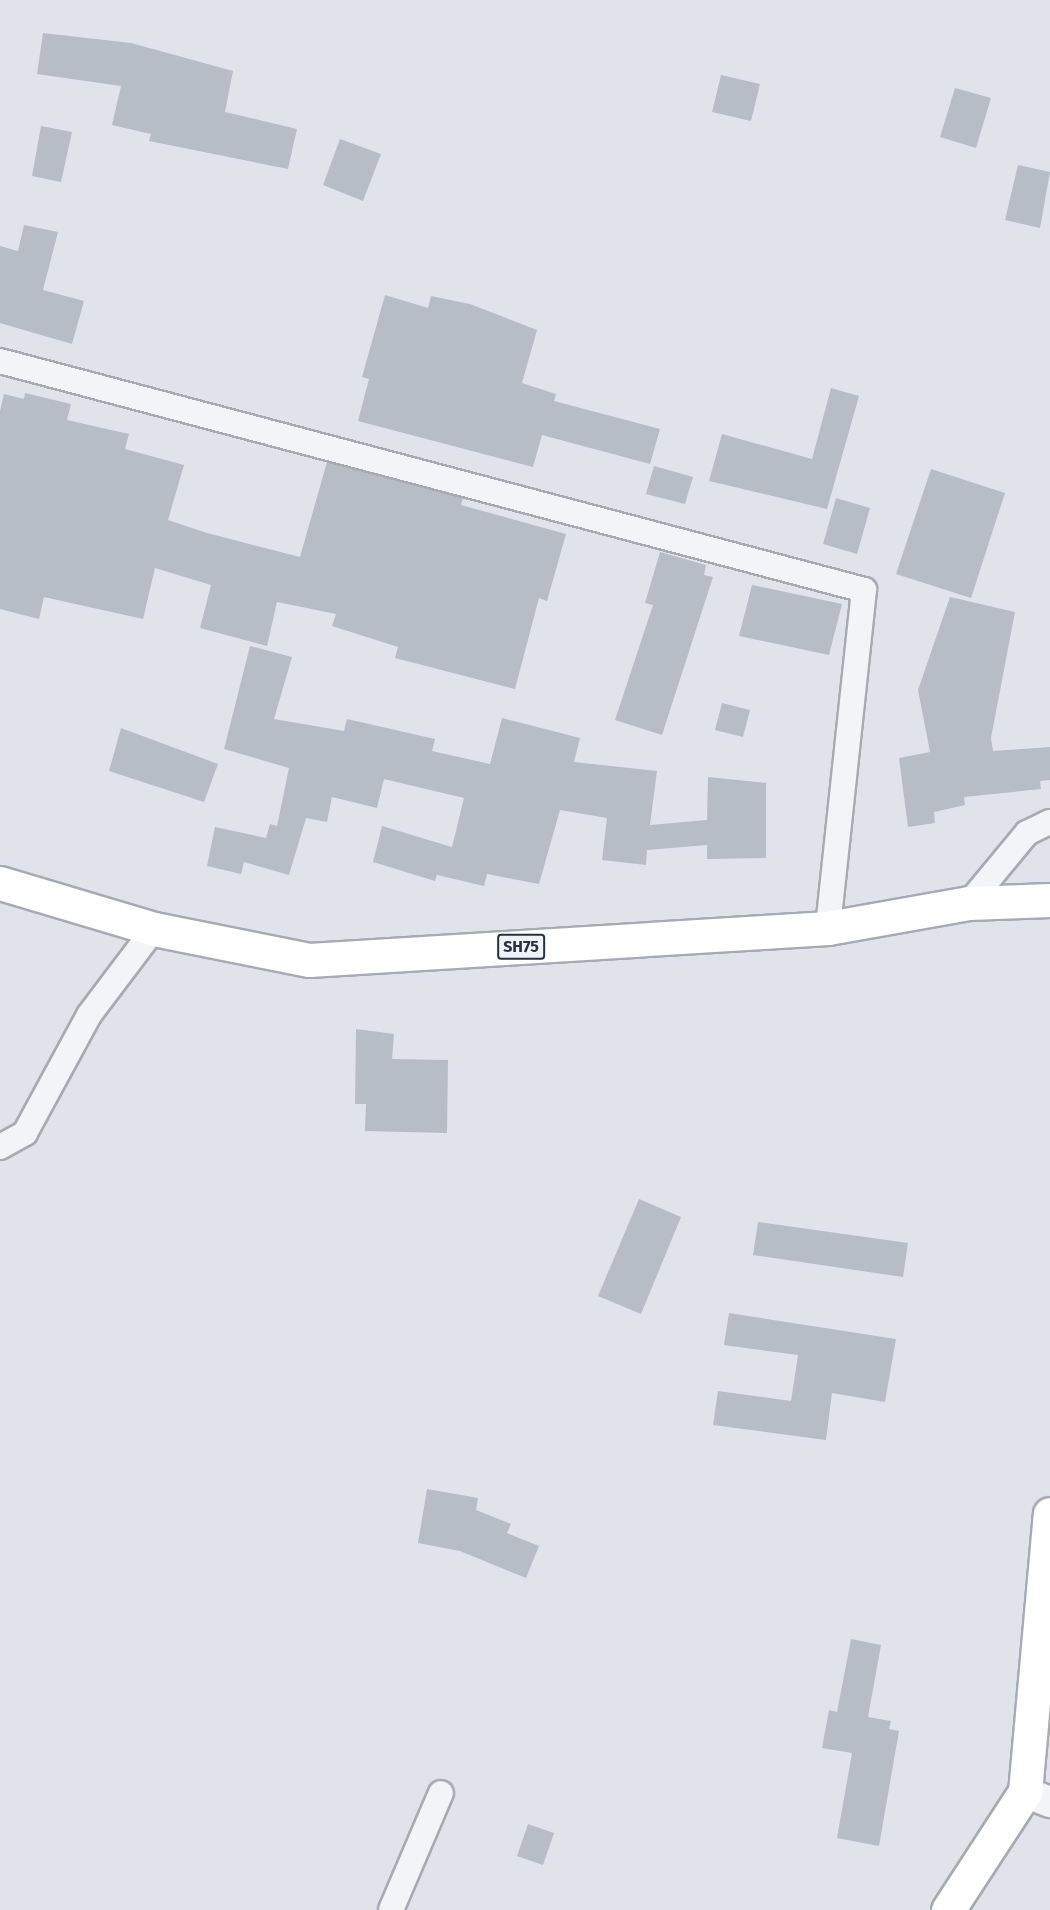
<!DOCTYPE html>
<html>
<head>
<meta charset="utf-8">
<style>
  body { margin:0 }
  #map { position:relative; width:1050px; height:1910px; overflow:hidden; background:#e0e3e9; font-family:"Fira Sans",sans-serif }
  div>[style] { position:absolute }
  .building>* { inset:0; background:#b7bdc6 }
  .roads { filter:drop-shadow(2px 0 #a5aab3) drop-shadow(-2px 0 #a5aab3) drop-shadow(0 2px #a5aab3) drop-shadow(0 -2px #a5aab3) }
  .minor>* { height:24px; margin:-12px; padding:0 12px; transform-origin:12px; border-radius:12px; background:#f2f4f7 }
  .tertiary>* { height:30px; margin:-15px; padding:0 15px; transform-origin:15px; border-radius:15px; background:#f2f4f7 }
  .primary>* { height:33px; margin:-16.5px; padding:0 16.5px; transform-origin:16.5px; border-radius:16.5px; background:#fff }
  span { translate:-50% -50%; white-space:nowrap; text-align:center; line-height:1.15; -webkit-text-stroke:5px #eff2f7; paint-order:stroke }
  .shield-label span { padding:2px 4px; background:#eff2f7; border:2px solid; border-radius:4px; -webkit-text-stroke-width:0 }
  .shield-label { font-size:16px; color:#283141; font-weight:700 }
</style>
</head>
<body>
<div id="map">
  <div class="building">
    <i style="clip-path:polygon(43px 33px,131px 43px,233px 71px,225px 112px,297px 129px,288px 169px,149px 141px,151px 134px,112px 125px,121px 86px,37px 74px)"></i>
    <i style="clip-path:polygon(721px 75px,760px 84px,751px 121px,712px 112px)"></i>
    <i style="clip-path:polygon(955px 88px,991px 98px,976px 148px,940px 137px)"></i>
    <i style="clip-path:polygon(41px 126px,72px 132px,61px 182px,32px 176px)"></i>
    <i style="clip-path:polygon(340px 139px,381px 154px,363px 201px,323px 185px)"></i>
    <i style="clip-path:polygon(1018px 165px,1050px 172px,1040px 228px,1005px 220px)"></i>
    <i style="clip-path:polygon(24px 225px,58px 232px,43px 290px,84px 301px,72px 344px,0 323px,0 246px,18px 251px)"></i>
    <i style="clip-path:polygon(385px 295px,428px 308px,431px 296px,470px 304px,537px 330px,522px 383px,556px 394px,554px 401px,660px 429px,650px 464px,542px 435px,533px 467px,358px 421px,369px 379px,362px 377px)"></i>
    <i style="clip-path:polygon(831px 388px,859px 396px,827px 509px,709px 481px,722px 434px,812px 459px)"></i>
    <i style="clip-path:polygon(25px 393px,71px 404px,67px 420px,129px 434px,125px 449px,184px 465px,168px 520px,207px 533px,300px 557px,327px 462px,463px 498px,461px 505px,566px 534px,547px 601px,539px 598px,515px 689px,395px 658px,398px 647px,332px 626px,336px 614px,277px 602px,267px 646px,200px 628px,211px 585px,155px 568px,143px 619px,44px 597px,39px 619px,0 609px,0 411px,4px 394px,24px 399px)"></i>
    <i style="clip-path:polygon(654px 466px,693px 477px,685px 504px,646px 494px)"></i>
    <i style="clip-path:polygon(931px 469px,1005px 493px,971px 598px,896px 574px)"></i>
    <i style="clip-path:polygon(836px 498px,870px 508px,857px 554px,823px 544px)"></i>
    <i style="clip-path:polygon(660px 552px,706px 565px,704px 575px,713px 577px,662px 735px,615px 720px,653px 605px,645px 603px)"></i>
    <i style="clip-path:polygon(752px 585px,842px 604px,829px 655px,739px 636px)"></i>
    <i style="clip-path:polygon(950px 597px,1015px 612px,991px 738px,993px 751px,1050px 747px,1050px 780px,1040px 781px,1041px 789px,964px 797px,965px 805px,934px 812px,935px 823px,908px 827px,899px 758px,930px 752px,918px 690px)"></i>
    <i style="clip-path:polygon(250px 646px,292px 657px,274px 719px,344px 731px,347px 719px,435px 739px,432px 751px,490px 764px,502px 718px,580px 738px,574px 762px,657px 771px,650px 825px,707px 820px,708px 777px,766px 783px,766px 858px,707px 859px,707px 845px,647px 850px,646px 865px,602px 860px,607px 818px,560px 810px,539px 884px,487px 874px,484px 886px,437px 875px,435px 881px,373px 862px,382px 826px,452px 847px,464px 798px,384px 779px,377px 808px,332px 797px,327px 822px,306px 818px,289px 875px,244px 862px,241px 874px,207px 866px,215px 827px,266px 838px,270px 824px,277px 826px,289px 768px,224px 749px)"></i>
    <i style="clip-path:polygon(722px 703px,750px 710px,743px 737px,715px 730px)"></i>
    <i style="clip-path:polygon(121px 728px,218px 764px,204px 802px,109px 771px)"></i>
    <i style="clip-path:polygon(356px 1029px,394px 1034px,392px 1059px,448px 1060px,447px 1133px,365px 1131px,366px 1104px,355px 1104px)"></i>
    <i style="clip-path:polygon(639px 1199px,681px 1217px,641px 1314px,598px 1296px)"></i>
    <i style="clip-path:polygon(758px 1222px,908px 1243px,903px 1277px,753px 1255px)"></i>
    <i style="clip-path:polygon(729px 1313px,896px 1339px,885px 1402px,832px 1393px,826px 1440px,713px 1425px,718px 1391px,791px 1401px,798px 1355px,724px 1345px)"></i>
    <i style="clip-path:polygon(427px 1489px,478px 1498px,476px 1510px,511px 1524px,507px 1533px,539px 1546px,526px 1578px,460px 1551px,418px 1543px)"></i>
    <i style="clip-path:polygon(851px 1639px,881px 1645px,868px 1717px,891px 1721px,889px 1729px,899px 1731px,879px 1846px,837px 1838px,852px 1753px,822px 1748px,829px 1710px,837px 1712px)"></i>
    <i style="clip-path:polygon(528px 1824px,554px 1833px,543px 1865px,517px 1856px)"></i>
  </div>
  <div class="roads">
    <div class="minor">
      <i style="left:0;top:361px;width:894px;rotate:14.84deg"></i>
      <i style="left:864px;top:590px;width:340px;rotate:96.1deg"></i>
      <i style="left:969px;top:903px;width:91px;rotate:-50.4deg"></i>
      <i style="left:1027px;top:833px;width:25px;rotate:-26deg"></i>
      <i style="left:0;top:1147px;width:29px;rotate:-29deg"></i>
      <i style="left:25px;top:1133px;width:134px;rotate:-61.5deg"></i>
      <i style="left:89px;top:1015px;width:108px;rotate:-52.9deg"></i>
      <i style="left:391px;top:1910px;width:127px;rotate:-66.9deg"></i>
    </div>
    <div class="tertiary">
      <i style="left:1025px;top:1792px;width:27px;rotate:22deg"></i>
    </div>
    <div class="primary">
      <i style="left:0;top:883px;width:161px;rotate:16.6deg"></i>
      <i style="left:154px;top:929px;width:158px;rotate:11.3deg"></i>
      <i style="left:309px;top:960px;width:520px;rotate:-3.53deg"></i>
      <i style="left:828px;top:928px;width:143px;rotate:-10.1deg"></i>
      <i style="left:969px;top:903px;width:81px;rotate:-2.1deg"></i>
      <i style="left:948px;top:1910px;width:141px;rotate:-56.9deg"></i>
      <i style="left:1025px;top:1792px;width:279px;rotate:-84.9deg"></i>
    </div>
  </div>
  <div class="shield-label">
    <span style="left:521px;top:947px">SH75</span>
  </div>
</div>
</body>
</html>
